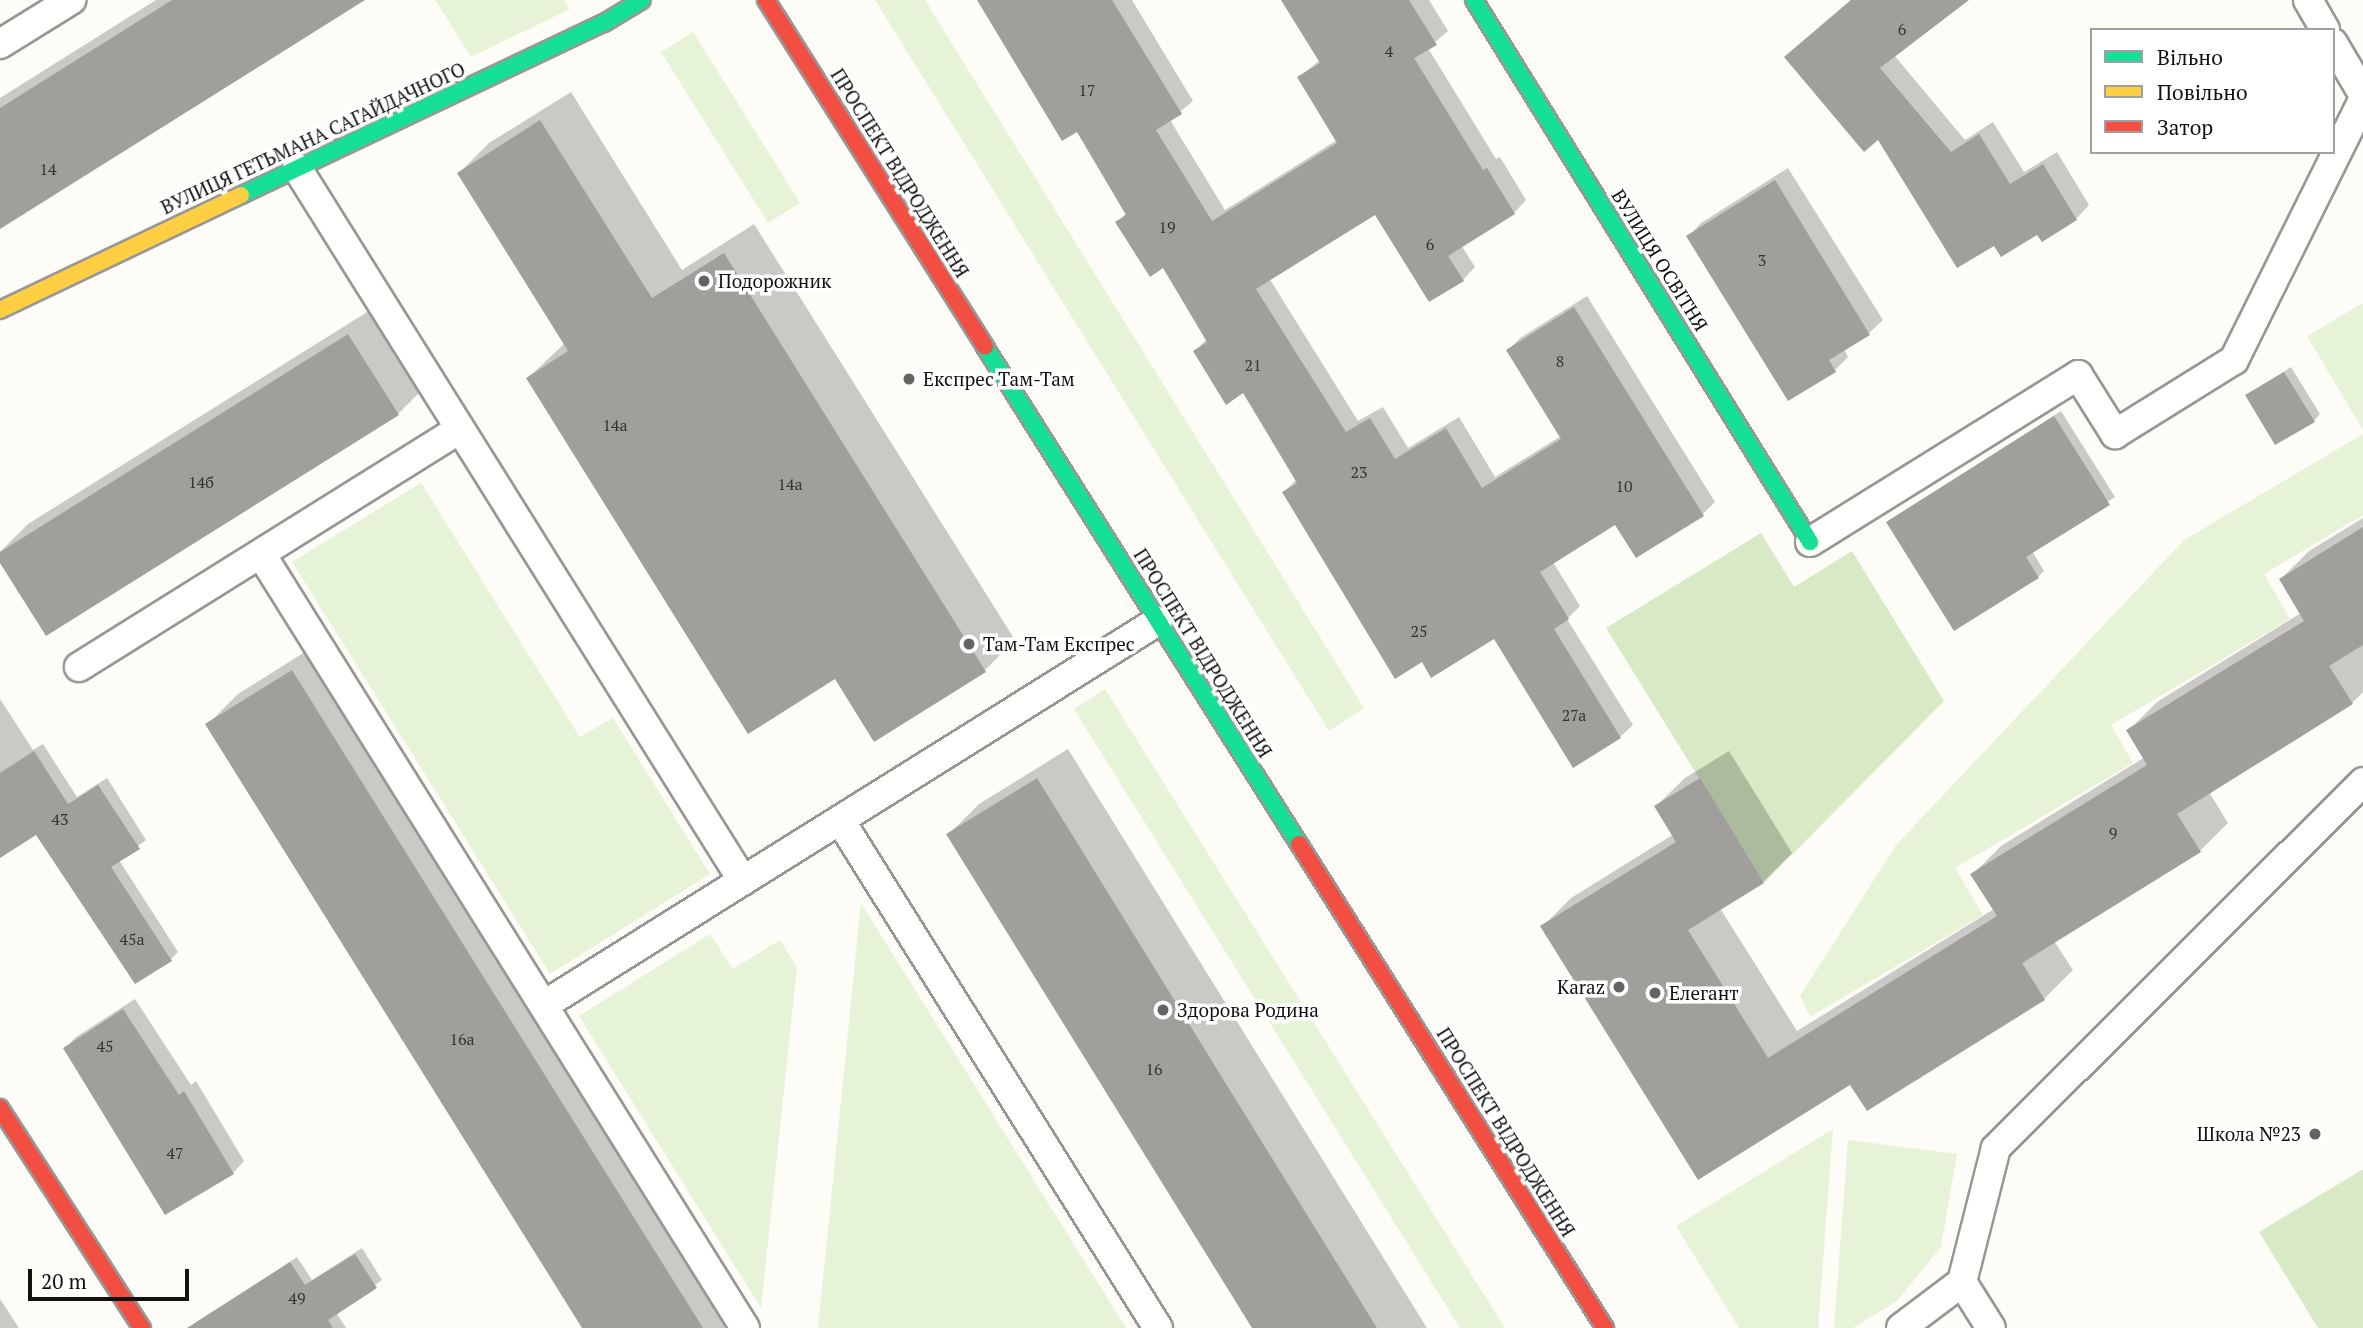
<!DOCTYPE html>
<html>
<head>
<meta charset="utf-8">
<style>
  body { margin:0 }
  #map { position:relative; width:2363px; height:1328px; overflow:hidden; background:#fdfcf7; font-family:"PT Serif",serif }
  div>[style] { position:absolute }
  .green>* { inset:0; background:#e7f3d7 }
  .forest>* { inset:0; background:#d8eac5 }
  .shadow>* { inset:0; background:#0003 }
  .building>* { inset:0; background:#a19f9c }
  .roads { filter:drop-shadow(2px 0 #979795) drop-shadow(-2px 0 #979795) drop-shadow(0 2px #979795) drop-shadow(0 -2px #979795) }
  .lane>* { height:28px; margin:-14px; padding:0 14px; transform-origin:14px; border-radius:14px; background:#fffffe }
  .fast>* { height:16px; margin:-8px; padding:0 8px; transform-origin:8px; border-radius:8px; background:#16e098 }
  .slow>* { height:16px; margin:-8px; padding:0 8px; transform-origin:8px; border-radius:8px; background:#ffcf43 }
  .jam>* { height:16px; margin:-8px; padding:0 8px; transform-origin:8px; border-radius:8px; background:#f24e42 }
  .dots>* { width:19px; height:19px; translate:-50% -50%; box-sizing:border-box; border:4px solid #fff; border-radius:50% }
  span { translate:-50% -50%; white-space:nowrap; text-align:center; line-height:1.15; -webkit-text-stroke:7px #fff; paint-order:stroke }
  .number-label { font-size:16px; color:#353434 }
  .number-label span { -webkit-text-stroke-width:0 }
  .street-label { font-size:19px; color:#111 }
  .poi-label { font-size:19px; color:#111 }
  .left { translate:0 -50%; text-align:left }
  .right { translate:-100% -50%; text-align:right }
  .legend { position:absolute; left:2090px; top:28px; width:245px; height:126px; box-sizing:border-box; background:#fff; border:2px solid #a0a0a0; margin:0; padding:9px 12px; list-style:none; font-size:21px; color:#111 }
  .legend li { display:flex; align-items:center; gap:14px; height:35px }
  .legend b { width:35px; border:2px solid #a0a0a0 }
  .scale { position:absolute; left:28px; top:1269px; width:161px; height:32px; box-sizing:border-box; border:4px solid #111; border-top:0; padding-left:9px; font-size:21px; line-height:24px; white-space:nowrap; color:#111; -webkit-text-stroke:5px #fff; paint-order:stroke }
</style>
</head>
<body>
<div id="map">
  <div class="green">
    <i style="clip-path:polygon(435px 0,564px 0,570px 9px,471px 57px)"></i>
    <i style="clip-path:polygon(875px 0,925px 0,1364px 708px,1329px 731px)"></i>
    <i style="clip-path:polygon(693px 32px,800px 203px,768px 223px,661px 52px)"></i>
    <i style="clip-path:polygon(2363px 303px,2363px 430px,2307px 336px)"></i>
    <i style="clip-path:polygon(2363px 434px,2363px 515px,2264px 574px,2290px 619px,2111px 725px,2133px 763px,1955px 868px,1983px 915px,1810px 1017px,1800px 996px,1896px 845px,2184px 540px)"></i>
    <i style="clip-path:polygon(421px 483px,580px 737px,613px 718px,710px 874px,550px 974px,292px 562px)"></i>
    <i style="clip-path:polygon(1105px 689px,1505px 1328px,1460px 1328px,1074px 709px)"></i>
    <i style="clip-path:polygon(861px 903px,1126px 1328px,818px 1328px)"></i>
    <i style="clip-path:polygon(710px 934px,733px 969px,780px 940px,797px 967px,761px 1308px,579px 1016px)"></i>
    <i style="clip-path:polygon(1833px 1129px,1818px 1328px,1739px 1328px,1676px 1226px)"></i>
    <i style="clip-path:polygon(1848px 1140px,1957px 1154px,1941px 1247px,1897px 1301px,1853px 1328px,1834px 1328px)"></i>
  </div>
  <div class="forest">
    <i style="clip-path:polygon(1761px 533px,1794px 587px,1852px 551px,1944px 701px,1764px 883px,1606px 628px)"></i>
    <i style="clip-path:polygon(2363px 1169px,2363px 1328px,2318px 1328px,2259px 1232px)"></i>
  </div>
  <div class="shadow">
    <i style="clip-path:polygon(156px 0,362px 0,0 227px,0 98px)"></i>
    <i style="clip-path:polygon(978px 0,1132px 0,1193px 101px,1170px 120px,1225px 210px,1337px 140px,1299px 77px,1320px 60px,1283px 0,1429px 0,1448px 31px,1428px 48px,1496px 159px,1500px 157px,1526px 200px,1514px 213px,1461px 245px,1475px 267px,1463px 280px,1375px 212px,1269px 278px,1358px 421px,1383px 407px,1408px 448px,1459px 417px,1495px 477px,1561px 436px,1508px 351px,1520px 338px,1587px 296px,1715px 502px,1703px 514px,1616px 523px,1553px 562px,1580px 606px,1567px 619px,1633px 725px,1620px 737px,1574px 765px,1495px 636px,1422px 660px,1284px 492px,1297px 479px,1244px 391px,1195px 351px,1207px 339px,1163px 266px,1118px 222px,1127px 212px,1078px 129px)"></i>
    <i style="clip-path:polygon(1851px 0,1967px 0,1894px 55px,1965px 140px,1993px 122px,2024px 172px,2057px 152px,2089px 205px,2076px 219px,1994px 243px,1878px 138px,1800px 44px)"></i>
    <i style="clip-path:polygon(571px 92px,682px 270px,754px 224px,1015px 640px,985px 670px,835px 677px,528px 378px,565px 343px,459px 173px,489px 143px)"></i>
    <i style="clip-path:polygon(1788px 168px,1883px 320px,1869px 333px,1844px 349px,1848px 357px,1835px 370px,1688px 237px,1701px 223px)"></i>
    <i style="clip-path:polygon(380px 304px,429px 383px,398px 414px,0 560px,0 552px,28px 524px)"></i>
    <i style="clip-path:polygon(2291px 367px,2320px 414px,2314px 421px,2247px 395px)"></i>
    <i style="clip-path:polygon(2061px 411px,2115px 497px,2032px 551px,2044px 571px,2038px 577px,1888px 522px)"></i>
    <i style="clip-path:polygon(2363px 518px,2363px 692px,2352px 703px,2209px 792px,2228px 823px,2200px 851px,2054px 941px,2073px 970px,2044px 999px,1851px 1082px,1698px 1177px,1543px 926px,1571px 898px,1674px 834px,1656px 806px,1685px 778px,1729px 751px,1792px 853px,1763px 882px,1720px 908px,1797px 1031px,1994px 909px,1973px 874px,2001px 846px,2145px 757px,2128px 731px,2157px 702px,2301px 613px,2281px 579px,2309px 551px)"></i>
    <i style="clip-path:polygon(324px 640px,753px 1328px,584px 1328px,207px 725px,238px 694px)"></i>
    <i style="clip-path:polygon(0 699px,33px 750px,43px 744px,77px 797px,107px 778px,146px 840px,119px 860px,178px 952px,170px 960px,36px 832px,0 856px)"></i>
    <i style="clip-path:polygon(1068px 749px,1427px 1328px,1254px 1328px,948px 835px,979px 804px)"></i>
    <i style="clip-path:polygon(135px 999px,191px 1085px,196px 1081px,244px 1161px,233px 1173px,65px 1048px,76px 1037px)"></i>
    <i style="clip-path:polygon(362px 1248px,382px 1280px,336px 1312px,346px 1328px,231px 1328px,219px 1309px,297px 1257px,312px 1280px)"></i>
    <i style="clip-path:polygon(0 1299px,19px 1328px,0 1328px)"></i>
  </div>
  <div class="building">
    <i style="clip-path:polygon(172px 0,365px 0,0 229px,0 108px)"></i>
    <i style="clip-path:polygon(977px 0,1112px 0,1182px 114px,1156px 130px,1212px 221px,1337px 143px,1297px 77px,1320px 63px,1281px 0,1409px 0,1437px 45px,1414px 58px,1483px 170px,1487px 168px,1515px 214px,1448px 256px,1464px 281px,1429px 302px,1375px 215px,1256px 289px,1346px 432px,1370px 418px,1395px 459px,1446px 428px,1482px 488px,1561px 439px,1506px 350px,1574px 307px,1704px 516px,1636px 558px,1615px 525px,1540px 572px,1569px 619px,1554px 629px,1621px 738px,1573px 768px,1494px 639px,1431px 678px,1422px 662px,1395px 679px,1282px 492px,1297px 483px,1243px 393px,1226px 405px,1193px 351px,1207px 342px,1163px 268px,1150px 277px,1115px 222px,1126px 215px,1077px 132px,1062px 141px)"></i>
    <i style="clip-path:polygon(1851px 0,1969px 0,1880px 68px,1951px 152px,1979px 134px,2010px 184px,2043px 164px,2077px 220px,2042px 242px,2037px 235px,2001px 257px,1994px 246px,1957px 268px,1878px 140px,1864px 152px,1784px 57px)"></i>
    <i style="clip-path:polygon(540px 120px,652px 298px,724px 253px,986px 672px,874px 742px,835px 679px,748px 734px,526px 378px,568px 351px,457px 173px)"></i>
    <i style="clip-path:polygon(1775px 180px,1870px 335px,1829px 360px,1836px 372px,1788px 401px,1686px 236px)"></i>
    <i style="clip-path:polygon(348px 334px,399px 415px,46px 636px,0 563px,0 552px)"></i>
    <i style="clip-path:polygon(2284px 372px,2315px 422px,2275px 445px,2245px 395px)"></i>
    <i style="clip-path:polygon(2054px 416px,2110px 505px,2026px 557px,2039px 578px,1954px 631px,1886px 522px)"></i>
    <i style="clip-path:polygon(2363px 527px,2363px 645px,2329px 666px,2353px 704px,2177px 814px,2201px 852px,2022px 963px,2045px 1000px,1867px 1111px,1850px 1085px,1698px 1180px,1540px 926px,1676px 842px,1654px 806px,1700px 778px,1764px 883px,1688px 930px,1768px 1058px,1997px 916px,1970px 874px,2147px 765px,2126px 730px,2304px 621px,2279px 579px)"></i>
    <i style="clip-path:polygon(292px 670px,561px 1101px,703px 1328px,582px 1328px,205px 724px)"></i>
    <i style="clip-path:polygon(34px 751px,68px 804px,98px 785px,140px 849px,111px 867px,172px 961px,135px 984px,36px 835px,0 858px,0 773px)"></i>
    <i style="clip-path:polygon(1037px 778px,1377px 1328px,1252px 1328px,1182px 1215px,946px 834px)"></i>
    <i style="clip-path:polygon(123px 1009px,179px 1095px,184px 1091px,234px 1174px,165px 1215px,63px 1048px)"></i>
    <i style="clip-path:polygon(355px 1254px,377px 1288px,328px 1320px,333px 1328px,187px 1328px,290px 1262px,305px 1285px)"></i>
  </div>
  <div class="roads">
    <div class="lane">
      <i style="left:2308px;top:0;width:34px;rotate:60deg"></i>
      <i style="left:2333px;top:43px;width:59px;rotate:59.5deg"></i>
      <i style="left:0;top:44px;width:84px;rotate:-31.8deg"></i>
      <i style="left:297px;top:168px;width:841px;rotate:57.97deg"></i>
      <i style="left:1810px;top:542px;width:316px;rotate:-31.9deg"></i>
      <i style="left:2078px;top:375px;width:70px;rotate:57.9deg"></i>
      <i style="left:2115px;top:434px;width:140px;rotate:-31.9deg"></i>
      <i style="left:2234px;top:360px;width:290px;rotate:-63.6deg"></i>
      <i style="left:261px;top:554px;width:913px;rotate:57.98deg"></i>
      <i style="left:79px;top:667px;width:449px;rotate:-32deg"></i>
      <i style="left:840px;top:820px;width:599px;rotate:57.95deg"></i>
      <i style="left:544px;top:1005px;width:724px;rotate:-32.02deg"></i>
      <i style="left:1962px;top:1282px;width:54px;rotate:57.8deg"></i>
      <i style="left:1901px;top:1328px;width:76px;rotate:-37deg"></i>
      <i style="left:1962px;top:1282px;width:138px;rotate:-75.8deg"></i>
      <i style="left:1996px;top:1148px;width:518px;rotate:-44.92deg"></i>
    </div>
    <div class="fast">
      <i style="left:1474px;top:0;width:638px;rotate:58.2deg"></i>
      <i style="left:241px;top:195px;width:402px;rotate:-25.4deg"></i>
      <i style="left:604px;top:23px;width:44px;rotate:-31.2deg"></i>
      <i style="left:985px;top:347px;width:588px;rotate:57.72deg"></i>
    </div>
    <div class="slow">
      <i style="left:0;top:310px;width:267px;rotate:-25.5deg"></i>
    </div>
    <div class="jam">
      <i style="left:766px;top:0;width:410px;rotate:57.7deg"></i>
      <i style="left:1299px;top:844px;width:573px;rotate:57.7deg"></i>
      <i style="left:0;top:1108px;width:262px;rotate:57.2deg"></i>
    </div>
  </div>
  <div class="dots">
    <i style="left:704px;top:281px;background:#646362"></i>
    <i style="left:909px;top:379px;background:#646362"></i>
    <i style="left:969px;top:644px;background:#646362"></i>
    <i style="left:1619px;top:987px;background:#646362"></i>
    <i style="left:1655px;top:993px;background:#646362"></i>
    <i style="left:1163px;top:1010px;background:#646362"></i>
    <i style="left:2315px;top:1134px;background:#646362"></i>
  </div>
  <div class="number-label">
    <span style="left:1902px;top:29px">6</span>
    <span style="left:1389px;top:51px">4</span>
    <span style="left:1087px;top:90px">17</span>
    <span style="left:48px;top:169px">14</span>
    <span style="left:1167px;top:227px">19</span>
    <span style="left:1430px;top:244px">6</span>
    <span style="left:1762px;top:260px">3</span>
    <span style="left:1560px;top:361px">8</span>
    <span style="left:1253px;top:365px">21</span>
    <span style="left:615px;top:425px">14а</span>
    <span style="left:1359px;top:472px">23</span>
    <span style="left:201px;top:482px">14б</span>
    <span style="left:790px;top:484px">14а</span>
    <span style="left:1624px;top:486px">10</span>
    <span style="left:1419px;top:631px">25</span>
    <span style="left:1574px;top:715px">27а</span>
    <span style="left:60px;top:819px">43</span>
    <span style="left:2113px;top:833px">9</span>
    <span style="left:132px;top:939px">45а</span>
    <span style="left:462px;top:1039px">16а</span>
    <span style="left:105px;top:1046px">45</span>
    <span style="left:1154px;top:1069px">16</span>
    <span style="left:175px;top:1153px">47</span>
    <span style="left:297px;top:1298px">49</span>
  </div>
  <div class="street-label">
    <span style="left:313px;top:138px;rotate:-25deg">ВУЛИЦЯ ГЕТЬМАНА САГАЙДАЧНОГО</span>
    <span style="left:900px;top:173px;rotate:58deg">ПРОСПЕКТ ВІДРОДЖЕННЯ</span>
    <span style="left:1660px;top:260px;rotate:58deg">ВУЛИЦЯ ОСВІТНЯ</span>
    <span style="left:1203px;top:653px;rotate:58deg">ПРОСПЕКТ ВІДРОДЖЕННЯ</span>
    <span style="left:1506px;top:1132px;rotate:58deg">ПРОСПЕКТ ВІДРОДЖЕННЯ</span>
  </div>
  <div class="poi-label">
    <span class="left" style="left:718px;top:281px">Подорожник</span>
    <span class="left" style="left:923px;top:379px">Експрес Там-Там</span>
    <span class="left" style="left:983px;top:644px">Там-Там Експрес</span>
    <span class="right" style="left:1605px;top:987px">Karaz</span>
    <span class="left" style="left:1669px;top:993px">Елегант</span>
    <span class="left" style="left:1177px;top:1010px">Здорова Родина</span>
    <span class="right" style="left:2301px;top:1134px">Школа №23</span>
  </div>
  <ul class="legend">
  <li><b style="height:9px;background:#16e098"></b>Вільно</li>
  <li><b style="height:9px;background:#ffcf43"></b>Повільно</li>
  <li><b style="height:9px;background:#f24e42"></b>Затор</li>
  </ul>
  <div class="scale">20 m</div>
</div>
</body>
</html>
